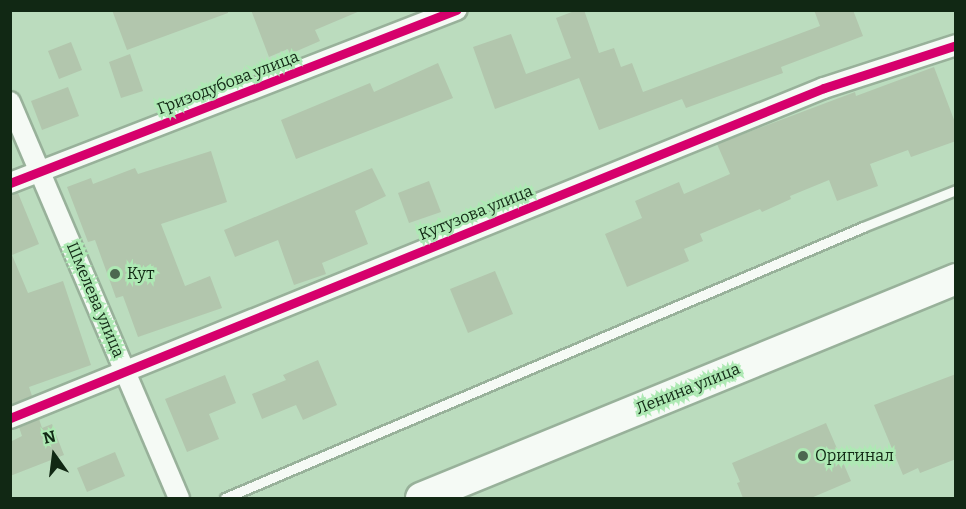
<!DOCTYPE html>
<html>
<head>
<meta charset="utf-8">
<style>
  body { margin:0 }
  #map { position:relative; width:966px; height:509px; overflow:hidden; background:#bbdcbe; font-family:Bitter,serif }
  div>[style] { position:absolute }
  .building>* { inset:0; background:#b2c6ad }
  .roads { filter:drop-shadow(2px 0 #98b19a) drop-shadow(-2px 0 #98b19a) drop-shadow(0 2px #98b19a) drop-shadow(0 -2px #98b19a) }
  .lane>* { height:9px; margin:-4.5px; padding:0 4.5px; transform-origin:4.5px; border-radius:4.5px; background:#f5faf5 }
  .street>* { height:20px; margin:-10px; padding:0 10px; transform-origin:10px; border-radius:10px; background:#f5faf5 }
  .primary>* { height:30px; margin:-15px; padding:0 15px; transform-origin:15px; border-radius:15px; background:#f5faf5 }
  .cycleway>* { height:9px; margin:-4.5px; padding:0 4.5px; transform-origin:4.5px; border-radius:4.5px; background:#d6006c }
  .dots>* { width:16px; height:16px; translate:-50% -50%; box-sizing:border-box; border:3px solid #aee9b4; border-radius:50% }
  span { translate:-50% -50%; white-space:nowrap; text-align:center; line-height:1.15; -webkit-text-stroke:5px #aee9b4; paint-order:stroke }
  .street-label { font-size:16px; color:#112814 }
  .poi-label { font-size:16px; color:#112814 }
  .left { translate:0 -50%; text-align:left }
  .frame { position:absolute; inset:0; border:12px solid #112814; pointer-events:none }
  .north { position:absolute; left:24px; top:425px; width:60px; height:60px; -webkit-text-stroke:4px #aee9b4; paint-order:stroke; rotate:346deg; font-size:16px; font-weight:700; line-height:24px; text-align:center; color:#112814 }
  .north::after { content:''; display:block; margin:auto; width:21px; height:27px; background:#112814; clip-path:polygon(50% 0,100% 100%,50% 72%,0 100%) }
</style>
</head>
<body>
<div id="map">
  <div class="building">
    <i style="clip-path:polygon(112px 10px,228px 10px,228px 13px,127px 50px)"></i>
    <i style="clip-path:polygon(251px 10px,359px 10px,360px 11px,315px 30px,320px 41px,290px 54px,288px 49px,269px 57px)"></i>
    <i style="clip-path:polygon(577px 10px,584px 10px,599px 53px,614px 48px,621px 67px,632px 63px,643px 92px,820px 26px,814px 10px,853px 10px,863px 36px,781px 67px,783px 73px,686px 108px,682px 99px,599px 130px,579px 78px,495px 109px,473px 47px,511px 34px,526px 74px,571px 58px,556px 18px)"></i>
    <i style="clip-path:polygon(71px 42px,82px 70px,59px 79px,48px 51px)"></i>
    <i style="clip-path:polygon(130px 54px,143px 91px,121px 98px,109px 62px)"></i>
    <i style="clip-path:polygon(438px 63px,453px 98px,296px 159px,281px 120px,370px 83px,374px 92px)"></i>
    <i style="clip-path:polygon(934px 67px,956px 125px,956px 141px,911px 157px,908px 150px,870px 164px,878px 186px,837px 201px,829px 180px,790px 196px,791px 199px,762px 212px,760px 209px,700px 234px,703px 241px,684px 249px,689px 261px,627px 287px,605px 234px,642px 218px,635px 201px,679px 182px,684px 194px,730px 174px,717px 144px,855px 92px,856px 96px)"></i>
    <i style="clip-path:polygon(68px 87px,79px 116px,42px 130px,31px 101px)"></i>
    <i style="clip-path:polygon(211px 151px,227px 202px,161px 224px,185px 286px,210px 276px,222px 308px,138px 337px,123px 296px,116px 298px,95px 240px,88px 242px,67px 187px,91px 178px,93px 184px,135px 168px,138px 174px)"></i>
    <i style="clip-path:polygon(372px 168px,386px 196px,355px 211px,368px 244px,322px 263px,326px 274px,294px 285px,278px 240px,235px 257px,224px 230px)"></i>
    <i style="clip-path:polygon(429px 181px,441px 212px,409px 223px,398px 193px)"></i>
    <i style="clip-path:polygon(18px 193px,39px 244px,12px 255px,28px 293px,63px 281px,91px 365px,29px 387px,32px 396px,12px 404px,10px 195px)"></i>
    <i style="clip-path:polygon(495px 271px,513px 314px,468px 333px,450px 289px)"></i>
    <i style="clip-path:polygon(318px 360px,337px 405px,303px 420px,296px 405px,262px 419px,252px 394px,286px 380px,283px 375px)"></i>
    <i style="clip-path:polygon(956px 374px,956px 459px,920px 473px,918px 468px,903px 475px,874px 405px)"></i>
    <i style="clip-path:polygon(225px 375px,236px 403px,209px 414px,219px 439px,187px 452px,165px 399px)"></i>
    <i style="clip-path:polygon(39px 419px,42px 428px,52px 424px,64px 455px,10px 476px,10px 442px,22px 436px,19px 427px)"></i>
    <i style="clip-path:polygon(826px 423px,851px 481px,811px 498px,743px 498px,737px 483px,740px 482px,732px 463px)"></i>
    <i style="clip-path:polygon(115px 452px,125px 476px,87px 492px,77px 468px)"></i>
  </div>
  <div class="roads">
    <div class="lane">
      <i style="left:225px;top:498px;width:693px;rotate:-23.01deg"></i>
      <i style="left:863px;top:227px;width:100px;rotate:-21.7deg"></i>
    </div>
    <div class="street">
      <i style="left:10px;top:102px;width:431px;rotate:66.9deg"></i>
      <i style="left:10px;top:183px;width:479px;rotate:-21.2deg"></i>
      <i style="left:10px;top:418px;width:878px;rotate:-22.07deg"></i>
      <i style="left:824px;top:88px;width:139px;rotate:-18deg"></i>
    </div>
    <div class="primary">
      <i style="left:421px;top:498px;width:578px;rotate:-22.26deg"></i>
    </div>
  </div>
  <div class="cycleway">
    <i style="left:10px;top:183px;width:479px;rotate:-21.2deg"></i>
    <i style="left:10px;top:418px;width:878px;rotate:-22.07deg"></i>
    <i style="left:824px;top:88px;width:139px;rotate:-18deg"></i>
  </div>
  <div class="dots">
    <i style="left:115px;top:274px;background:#4c6750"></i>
    <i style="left:803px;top:456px;background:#4c6750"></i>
  </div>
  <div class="street-label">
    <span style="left:228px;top:83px;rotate:-21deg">Гризодубова улица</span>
    <span style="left:476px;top:213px;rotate:-22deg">Кутузова улица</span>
    <span style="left:95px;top:300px;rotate:67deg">Шмелева улица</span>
    <span style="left:688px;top:389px;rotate:-22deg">Ленина улица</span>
  </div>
  <div class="poi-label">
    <span class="left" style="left:127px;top:274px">Кут</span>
    <span class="left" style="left:815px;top:456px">Оригинал</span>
  </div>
  <div class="frame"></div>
  <div class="north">N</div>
</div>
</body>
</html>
